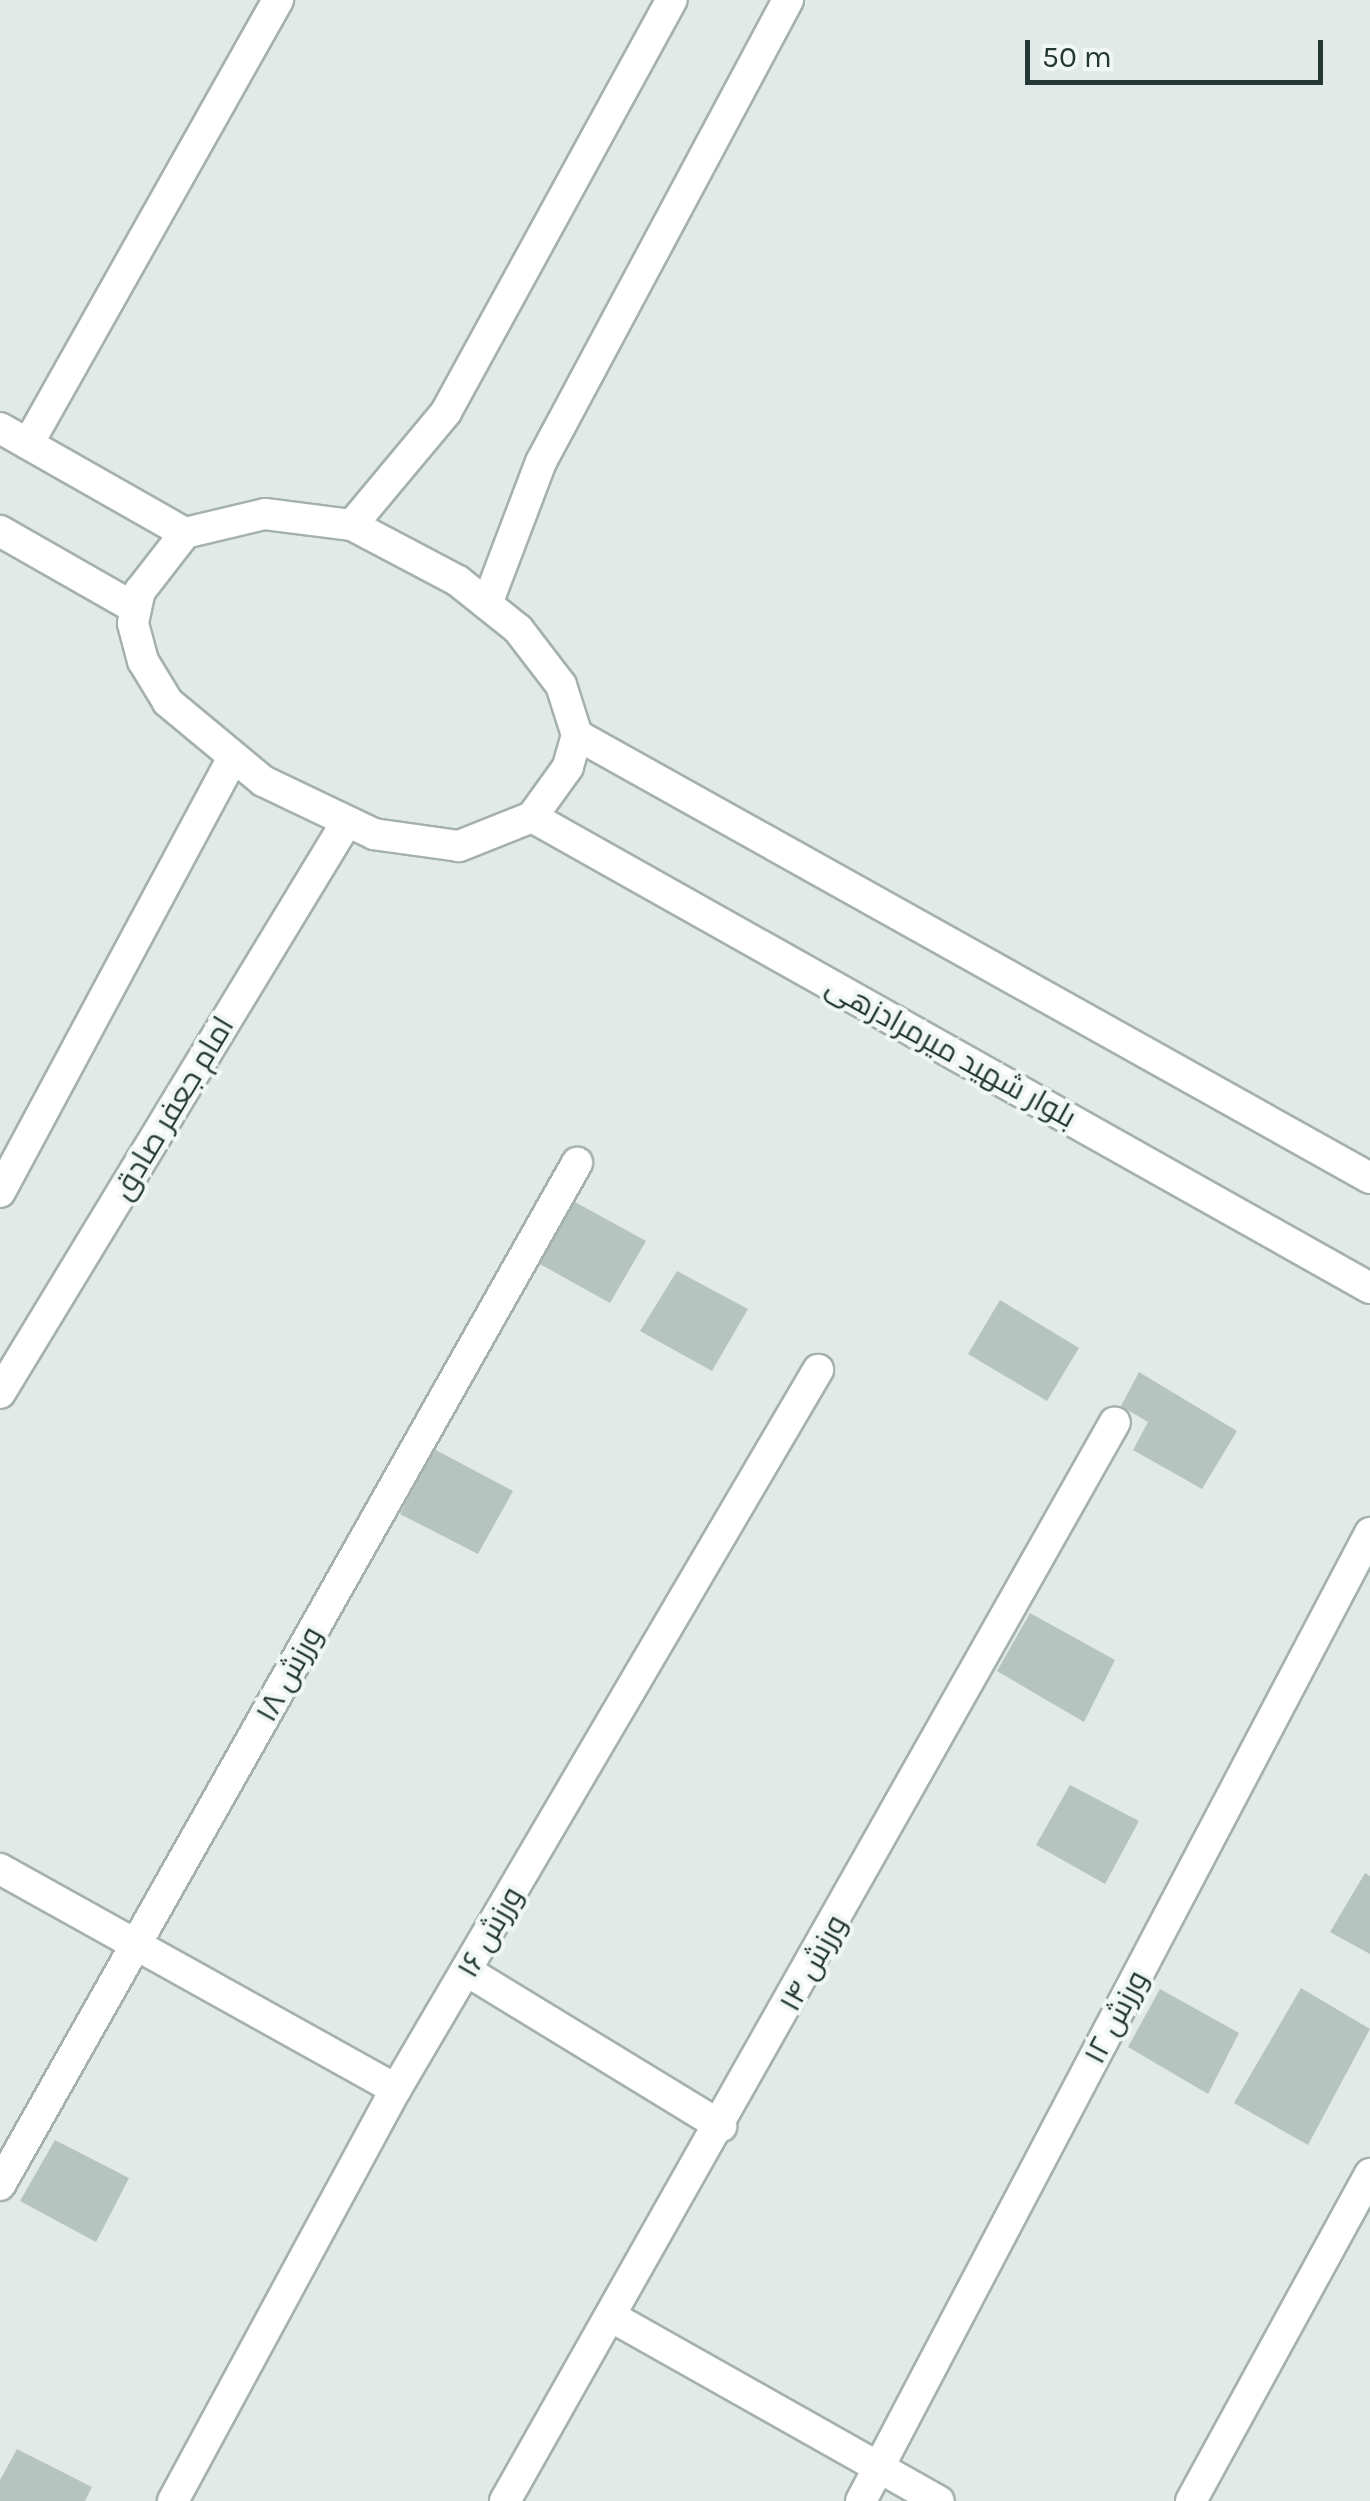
<!DOCTYPE html>
<html>
<head>
<meta charset="utf-8">
<style>
  body { margin:0 }
  #map { position:relative; width:1370px; height:2501px; overflow:hidden; background:#e1eae6; font-family:Karla,Cairo,sans-serif }
  div>[style] { position:absolute }
  .building>* { inset:0; background:#b6c4bf }
  .roads { filter:drop-shadow(2px 0 #a4b1ad) drop-shadow(-2px 0 #a4b1ad) drop-shadow(0 2px #a4b1ad) drop-shadow(0 -2px #a4b1ad) }
  .minor>* { height:30px; margin:-15px; padding:0 15px; transform-origin:15px; border-radius:15px; background:#fff }
  .secondary>* { height:30px; margin:-15px; padding:0 15px; transform-origin:15px; border-radius:15px; background:#fff }
  span { translate:-50% -50%; white-space:nowrap; text-align:center; line-height:1.15; -webkit-text-stroke:8px #f1f7f4; paint-order:stroke }
  .street-label { font-size:30px; color:#233834 }
  .scale { position:absolute; left:1025px; top:40px; width:298px; height:45px; box-sizing:border-box; border:5px solid #233834; border-top:0; padding-left:12px; font-size:30px; line-height:35px; white-space:nowrap; color:#233834; -webkit-text-stroke:8px #f1f7f4; paint-order:stroke }
</style>
</head>
<body>
<div id="map">
  <div class="building">
    <i style="clip-path:polygon(575px 1202px,646px 1241px,610px 1303px,538px 1263px)"></i>
    <i style="clip-path:polygon(677px 1271px,748px 1309px,712px 1371px,640px 1331px)"></i>
    <i style="clip-path:polygon(1000px 1300px,1079px 1348px,1047px 1401px,968px 1354px)"></i>
    <i style="clip-path:polygon(1139px 1372px,1237px 1431px,1202px 1489px,1133px 1450px,1148px 1422px,1121px 1406px)"></i>
    <i style="clip-path:polygon(434px 1449px,513px 1491px,478px 1554px,400px 1514px)"></i>
    <i style="clip-path:polygon(1030px 1613px,1115px 1660px,1084px 1722px,997px 1671px)"></i>
    <i style="clip-path:polygon(1070px 1785px,1139px 1821px,1105px 1884px,1036px 1845px)"></i>
    <i style="clip-path:polygon(1365px 1873px,1370px 1876px,1370px 1954px,1330px 1932px)"></i>
    <i style="clip-path:polygon(1301px 1988px,1370px 2029px,1308px 2145px,1234px 2103px)"></i>
    <i style="clip-path:polygon(1160px 1989px,1239px 2033px,1208px 2094px,1128px 2047px)"></i>
    <i style="clip-path:polygon(55px 2140px,129px 2178px,96px 2242px,20px 2201px)"></i>
    <i style="clip-path:polygon(17px 2449px,92px 2487px,85px 2501px,0 2501px,0 2480px)"></i>
  </div>
  <div class="roads">
    <div class="minor">
      <i style="left:28px;top:444px;width:510px;rotate:-60.62deg"></i>
      <i style="left:0;top:1869px;width:453px;rotate:29.1deg"></i>
      <i style="left:467px;top:1971px;width:298px;rotate:31.4deg"></i>
      <i style="left:0;top:2185px;width:1174px;rotate:-60.55deg"></i>
      <i style="left:612px;top:2317px;width:375px;rotate:29.4deg"></i>
      <i style="left:173px;top:2501px;width:468px;rotate:-61.6deg"></i>
      <i style="left:396px;top:2089px;width:834px;rotate:-59.59deg"></i>
      <i style="left:505px;top:2501px;width:1239px;rotate:-60.52deg"></i>
      <i style="left:861px;top:2501px;width:1094px;rotate:-62.26deg"></i>
      <i style="left:1191px;top:2501px;width:373px;rotate:-61.3deg"></i>
    </div>
    <div class="secondary">
      <i style="left:0;top:428px;width:213px;rotate:29.6deg"></i>
      <i style="left:265px;top:514px;width:88px;rotate:7.2deg"></i>
      <i style="left:352px;top:525px;width:120px;rotate:27.8deg"></i>
      <i style="left:458px;top:581px;width:77px;rotate:38.7deg"></i>
      <i style="left:518px;top:629px;width:71px;rotate:52.5deg"></i>
      <i style="left:561px;top:685px;width:52px;rotate:72.3deg"></i>
      <i style="left:577px;top:735px;width:33px;rotate:106deg"></i>
      <i style="left:568px;top:767px;width:62px;rotate:125.8deg"></i>
      <i style="left:532px;top:817px;width:79px;rotate:158.3deg"></i>
      <i style="left:459px;top:846px;width:86px;rotate:-172deg"></i>
      <i style="left:374px;top:834px;width:123px;rotate:-154.5deg"></i>
      <i style="left:263px;top:781px;width:124px;rotate:-140.3deg"></i>
      <i style="left:168px;top:702px;width:48px;rotate:-121.4deg"></i>
      <i style="left:143px;top:661px;width:39px;rotate:-105deg"></i>
      <i style="left:133px;top:623px;width:33px;rotate:-78deg"></i>
      <i style="left:140px;top:591px;width:73px;rotate:-52.2deg"></i>
      <i style="left:185px;top:533px;width:82px;rotate:-13.4deg"></i>
      <i style="left:352px;top:525px;width:147px;rotate:-50.2deg"></i>
      <i style="left:446px;top:412px;width:470px;rotate:-61.3deg"></i>
      <i style="left:0;top:531px;width:155px;rotate:29.7deg"></i>
      <i style="left:487px;top:604px;width:152px;rotate:-69.2deg"></i>
      <i style="left:541px;top:462px;width:524px;rotate:-61.87deg"></i>
      <i style="left:577px;top:735px;width:908px;rotate:29.19deg"></i>
      <i style="left:532px;top:817px;width:961px;rotate:29.34deg"></i>
      <i style="left:0;top:1192px;width:489px;rotate:-61.8deg"></i>
      <i style="left:0;top:1393px;width:667px;rotate:-58.74deg"></i>
    </div>
  </div>
  <div class="street-label">
    <span style="left:951px;top:1052px;rotate:29deg">بلوار شهید میرمرادزهی</span>
    <span style="left:173px;top:1108px;rotate:-59deg">امام جعفر صادق</span>
    <span style="left:289px;top:1674px;rotate:-61deg">ورزش ۱۸</span>
    <span style="left:490px;top:1932px;rotate:-60deg">ورزش ۱۶</span>
    <span style="left:813px;top:1963px;rotate:-61deg">ورزش ۱۴</span>
    <span style="left:1116px;top:2017px;rotate:-62deg">ورزش ۱۲</span>
  </div>
  <div class="scale">50 m</div>
</div>
</body>
</html>
